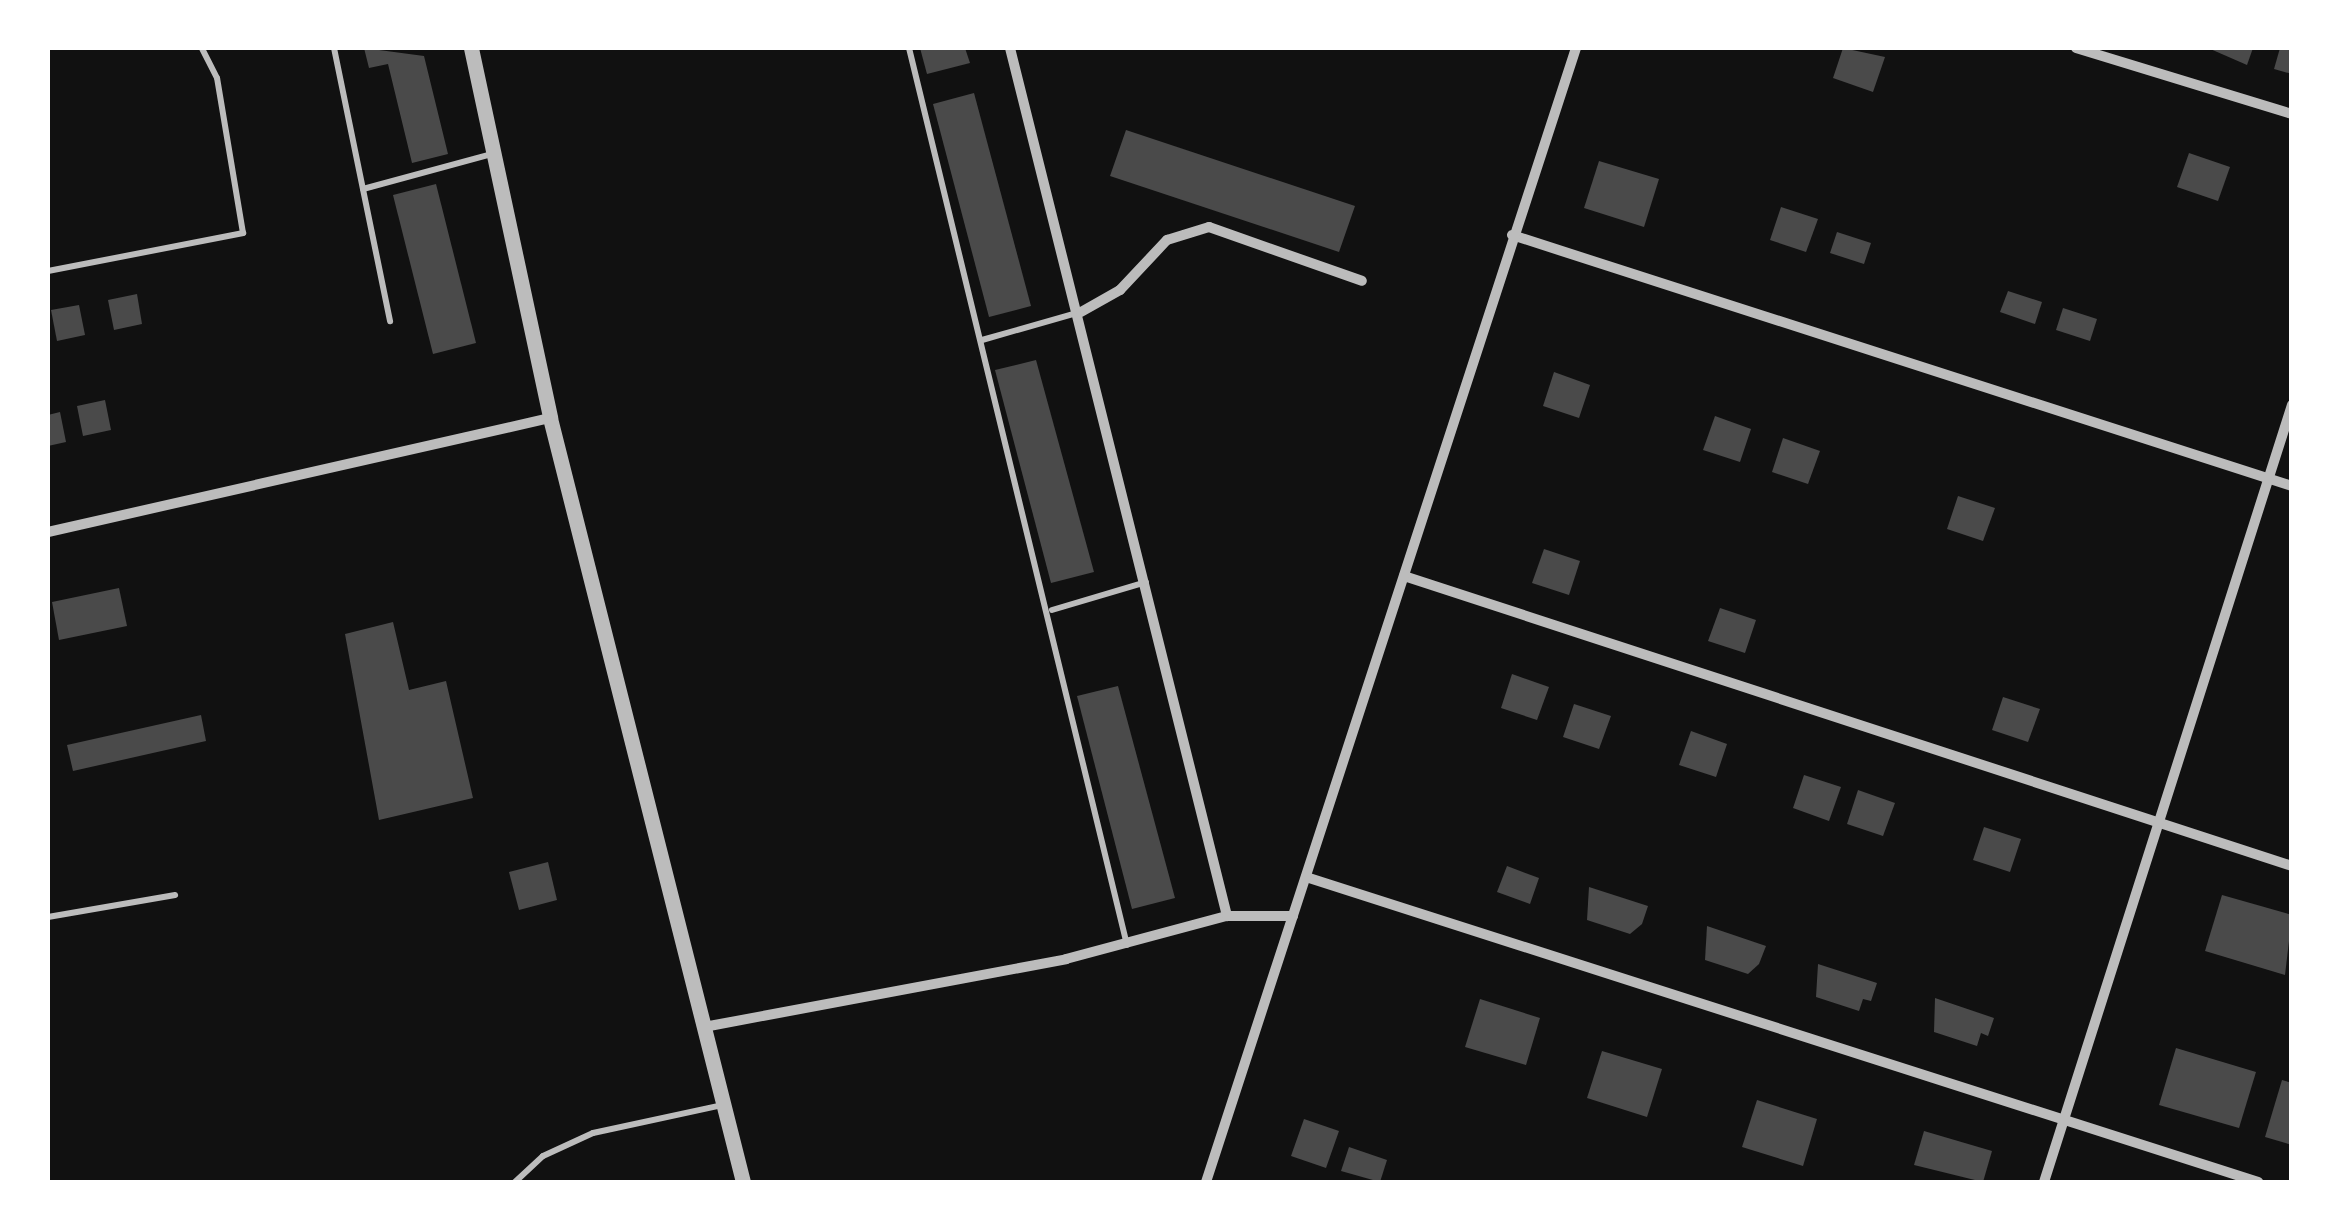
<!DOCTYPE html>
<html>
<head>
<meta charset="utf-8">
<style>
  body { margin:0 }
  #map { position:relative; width:2339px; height:1230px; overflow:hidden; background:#111; font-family:"Sofia Sans Condensed",sans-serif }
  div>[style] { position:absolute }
  .building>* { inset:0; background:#4a4a4a }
  .service>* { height:6px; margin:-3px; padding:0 3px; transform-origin:3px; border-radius:3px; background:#bcbcbc }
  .minor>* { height:10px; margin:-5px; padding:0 5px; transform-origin:5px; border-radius:5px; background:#bcbcbc }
  .tertiary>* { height:15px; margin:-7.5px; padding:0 7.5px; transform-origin:7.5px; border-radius:7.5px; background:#bcbcbc }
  span { translate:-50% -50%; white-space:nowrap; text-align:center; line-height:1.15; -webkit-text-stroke:10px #fff; paint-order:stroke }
  .frame { position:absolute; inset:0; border:50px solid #fff; pointer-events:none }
</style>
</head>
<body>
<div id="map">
  <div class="building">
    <i style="clip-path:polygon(364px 48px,424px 56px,448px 154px,412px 163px,388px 64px,369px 68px)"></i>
    <i style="clip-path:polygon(920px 48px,965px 48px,970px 63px,927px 74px)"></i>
    <i style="clip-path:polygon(1843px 48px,1885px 57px,1873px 92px,1833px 78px)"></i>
    <i style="clip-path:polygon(2208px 48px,2253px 48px,2247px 65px)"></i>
    <i style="clip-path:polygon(2280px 48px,2292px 48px,2292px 74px,2274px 69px)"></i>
    <i style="clip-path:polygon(974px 93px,1031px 306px,989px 317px,933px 104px)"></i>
    <i style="clip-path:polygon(1126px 130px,1355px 206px,1339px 252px,1110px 176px)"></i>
    <i style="clip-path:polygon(2189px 153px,2230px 167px,2218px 201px,2177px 187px)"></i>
    <i style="clip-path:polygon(1599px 161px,1659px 179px,1644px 227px,1584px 208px)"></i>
    <i style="clip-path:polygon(436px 184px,476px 343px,433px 354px,393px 195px)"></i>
    <i style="clip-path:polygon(1781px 207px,1818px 219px,1806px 252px,1770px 240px)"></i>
    <i style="clip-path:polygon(1837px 232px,1871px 243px,1864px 264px,1830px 253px)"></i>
    <i style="clip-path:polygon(2008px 291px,2042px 302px,2035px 324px,2000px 312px)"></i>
    <i style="clip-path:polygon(137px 294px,142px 324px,114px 330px,108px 300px)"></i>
    <i style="clip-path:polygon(79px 305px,85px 335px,57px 341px,51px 310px)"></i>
    <i style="clip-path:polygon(2063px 308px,2097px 319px,2090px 341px,2056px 330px)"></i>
    <i style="clip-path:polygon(1036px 360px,1094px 572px,1051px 583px,995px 370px)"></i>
    <i style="clip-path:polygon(1554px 372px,1590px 385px,1579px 418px,1543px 406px)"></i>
    <i style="clip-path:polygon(105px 400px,111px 430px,83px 436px,77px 406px)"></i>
    <i style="clip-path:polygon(60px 412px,66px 442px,48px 446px,48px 415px)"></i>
    <i style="clip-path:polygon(1715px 416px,1751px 429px,1740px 462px,1703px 450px)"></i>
    <i style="clip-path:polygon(1783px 438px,1820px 451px,1808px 484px,1772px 472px)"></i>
    <i style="clip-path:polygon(1958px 496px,1995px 508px,1983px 541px,1947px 529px)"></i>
    <i style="clip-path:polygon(1544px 549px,1580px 561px,1569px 595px,1532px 583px)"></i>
    <i style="clip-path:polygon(119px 588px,127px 626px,59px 640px,52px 602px)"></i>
    <i style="clip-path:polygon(1720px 608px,1756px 620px,1745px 653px,1708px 641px)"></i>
    <i style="clip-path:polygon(393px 622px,409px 690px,446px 681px,473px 798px,379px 820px,345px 634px)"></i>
    <i style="clip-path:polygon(1512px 674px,1549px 687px,1537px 720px,1501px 708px)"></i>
    <i style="clip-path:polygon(1118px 686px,1175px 898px,1132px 909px,1077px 696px)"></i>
    <i style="clip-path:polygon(2003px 697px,2040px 709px,2028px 742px,1992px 730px)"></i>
    <i style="clip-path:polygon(1574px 704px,1611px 716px,1599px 749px,1563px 737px)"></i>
    <i style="clip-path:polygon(201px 715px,206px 741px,73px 771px,67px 745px)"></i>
    <i style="clip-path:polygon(1691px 731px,1727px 744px,1716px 777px,1679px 765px)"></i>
    <i style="clip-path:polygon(1804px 775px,1841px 787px,1829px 821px,1793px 808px)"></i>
    <i style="clip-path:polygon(1858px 790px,1895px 803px,1883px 836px,1847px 824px)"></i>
    <i style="clip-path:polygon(1984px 827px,2021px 839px,2010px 872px,1973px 860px)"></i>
    <i style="clip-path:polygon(548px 862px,557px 900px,519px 910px,509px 872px)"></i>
    <i style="clip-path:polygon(1507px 866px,1539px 878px,1530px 904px,1497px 892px)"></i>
    <i style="clip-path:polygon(1589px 887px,1648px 906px,1642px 924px,1630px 934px,1587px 920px)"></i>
    <i style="clip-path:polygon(2222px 895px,2292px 915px,2285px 975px,2205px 951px)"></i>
    <i style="clip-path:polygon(1707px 926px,1766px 946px,1759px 964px,1748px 974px,1705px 960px)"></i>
    <i style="clip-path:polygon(1818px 964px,1877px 983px,1871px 1001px,1863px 999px,1859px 1011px,1816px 997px)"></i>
    <i style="clip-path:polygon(1935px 998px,1994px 1018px,1988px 1036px,1981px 1033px,1977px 1046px,1934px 1032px)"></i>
    <i style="clip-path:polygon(1480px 999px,1540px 1018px,1526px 1065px,1465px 1047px)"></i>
    <i style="clip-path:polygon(2176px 1048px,2256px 1072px,2239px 1128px,2159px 1105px)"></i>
    <i style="clip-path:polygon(1602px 1051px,1662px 1069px,1647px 1117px,1587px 1098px)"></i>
    <i style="clip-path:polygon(2282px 1080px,2292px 1083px,2292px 1145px,2265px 1137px)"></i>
    <i style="clip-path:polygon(1757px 1100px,1817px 1119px,1803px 1166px,1742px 1147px)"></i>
    <i style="clip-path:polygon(1304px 1119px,1339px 1131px,1326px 1168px,1291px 1156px)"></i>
    <i style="clip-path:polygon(1924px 1131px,1992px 1151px,1983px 1182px,1914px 1165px)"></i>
    <i style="clip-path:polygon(1349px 1147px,1387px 1160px,1380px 1182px,1341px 1171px)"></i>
  </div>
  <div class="service">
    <i style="left:334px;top:48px;width:279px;rotate:78.4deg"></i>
    <i style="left:909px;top:48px;width:923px;rotate:76.34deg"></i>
    <i style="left:363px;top:189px;width:134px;rotate:-15.2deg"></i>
    <i style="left:48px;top:271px;width:199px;rotate:-11deg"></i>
    <i style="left:243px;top:233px;width:157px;rotate:-99.5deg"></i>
    <i style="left:217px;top:78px;width:34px;rotate:-117deg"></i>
    <i style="left:982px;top:340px;width:99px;rotate:-15.9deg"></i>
    <i style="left:1052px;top:610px;width:98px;rotate:-16.6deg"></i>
    <i style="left:48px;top:917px;width:129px;rotate:-9.8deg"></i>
    <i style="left:515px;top:1182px;width:38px;rotate:-43deg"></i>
    <i style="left:543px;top:1156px;width:55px;rotate:-24.7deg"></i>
    <i style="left:593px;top:1133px;width:132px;rotate:-12.2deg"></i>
  </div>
  <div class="minor">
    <i style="left:1010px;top:48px;width:895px;rotate:75.96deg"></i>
    <i style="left:2076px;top:48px;width:226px;rotate:17deg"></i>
    <i style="left:1512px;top:235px;width:819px;rotate:17.84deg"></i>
    <i style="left:1081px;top:312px;width:45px;rotate:-29.4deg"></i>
    <i style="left:1120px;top:290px;width:69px;rotate:-46.8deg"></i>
    <i style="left:1167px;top:240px;width:44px;rotate:-17.2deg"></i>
    <i style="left:1209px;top:227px;width:162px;rotate:19.4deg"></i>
    <i style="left:48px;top:532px;width:515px;rotate:-12.79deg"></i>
    <i style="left:1404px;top:576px;width:934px;rotate:18.09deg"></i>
    <i style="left:1306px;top:877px;width:1000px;rotate:17.76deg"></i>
    <i style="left:704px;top:1027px;width:368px;rotate:-10.6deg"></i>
    <i style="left:1066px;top:959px;width:167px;rotate:-15deg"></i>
    <i style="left:1227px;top:916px;width:66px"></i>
    <i style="left:1206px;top:1182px;width:1193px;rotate:-71.93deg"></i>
    <i style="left:2044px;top:1182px;width:816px;rotate:-72.3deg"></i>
  </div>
  <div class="tertiary">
    <i style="left:471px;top:48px;width:378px;rotate:77.9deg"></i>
    <i style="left:550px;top:418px;width:788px;rotate:75.82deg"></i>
  </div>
  <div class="frame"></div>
</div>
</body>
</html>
